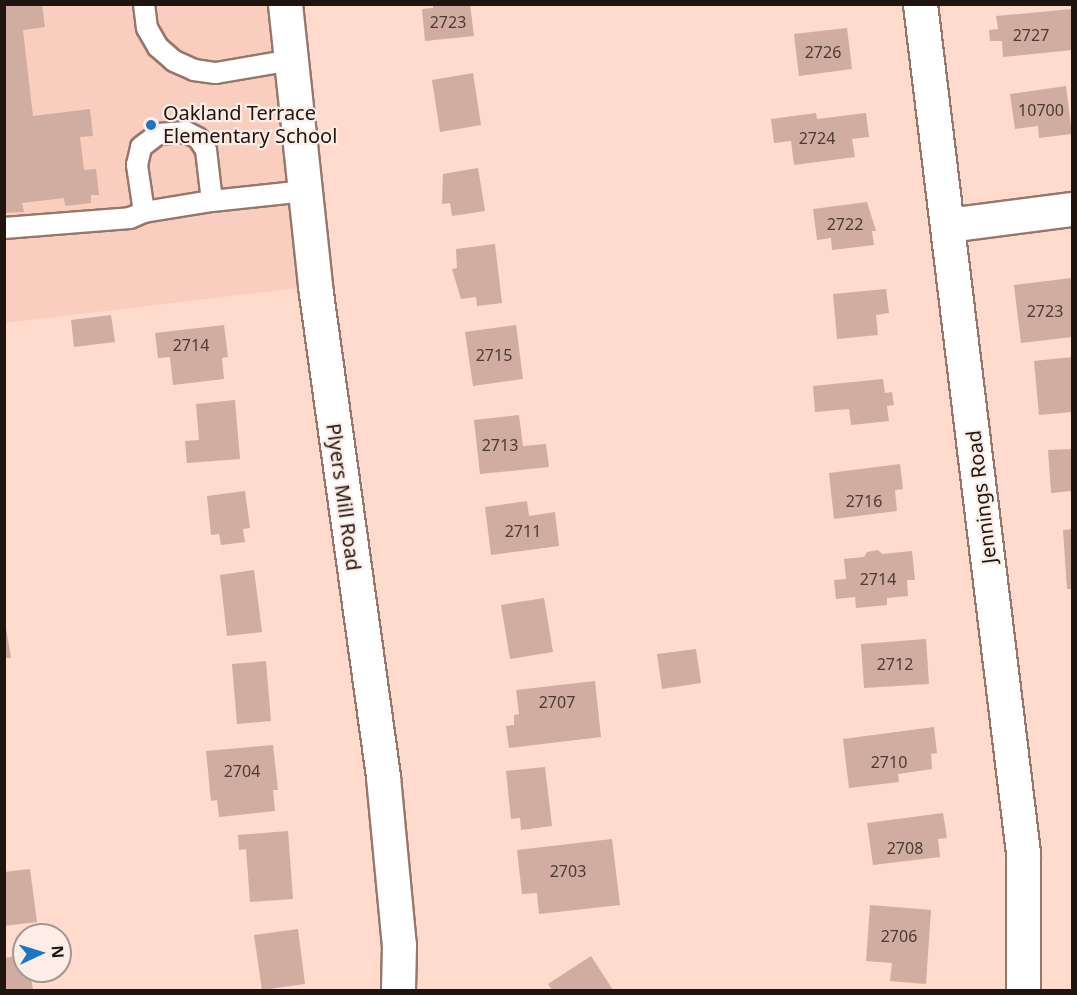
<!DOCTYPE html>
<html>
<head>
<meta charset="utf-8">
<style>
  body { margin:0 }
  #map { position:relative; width:1077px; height:995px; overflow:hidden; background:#ffdacd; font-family:"Noto Sans",sans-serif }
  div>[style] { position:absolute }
  .built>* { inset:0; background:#facebe }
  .building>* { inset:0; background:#d0ada0 }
  .roads { filter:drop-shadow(2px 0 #97766b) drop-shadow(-2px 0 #97766b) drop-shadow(0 2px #97766b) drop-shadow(0 -2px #97766b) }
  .lane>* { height:20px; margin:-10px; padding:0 10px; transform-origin:10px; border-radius:10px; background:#fff }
  .street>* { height:33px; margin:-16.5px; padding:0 16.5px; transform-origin:16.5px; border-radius:16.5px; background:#fff }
  .secondary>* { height:33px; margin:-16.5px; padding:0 16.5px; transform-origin:16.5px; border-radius:16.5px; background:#fff }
  .dots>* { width:16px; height:16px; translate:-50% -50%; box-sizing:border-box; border:3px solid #fcede7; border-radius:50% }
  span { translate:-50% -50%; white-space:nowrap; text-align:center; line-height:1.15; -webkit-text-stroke:4.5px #fcede7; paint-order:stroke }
  .number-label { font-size:16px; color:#4c3a33 }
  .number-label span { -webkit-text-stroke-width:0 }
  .poi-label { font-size:20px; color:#20140f }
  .left { translate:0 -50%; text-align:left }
  .street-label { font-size:20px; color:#20140f }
  .frame { position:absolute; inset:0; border:6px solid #20140f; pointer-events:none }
  .north { position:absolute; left:12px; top:923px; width:60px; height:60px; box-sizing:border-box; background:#fcede7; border:2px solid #a49691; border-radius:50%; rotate:86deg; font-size:16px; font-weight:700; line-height:24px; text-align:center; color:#20140f }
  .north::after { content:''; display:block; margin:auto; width:21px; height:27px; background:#1d76c4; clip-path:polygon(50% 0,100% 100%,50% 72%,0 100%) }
</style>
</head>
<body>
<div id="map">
  <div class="built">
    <i style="clip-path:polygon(4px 5px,285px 5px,315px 286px,5px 323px)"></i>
  </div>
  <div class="building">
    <i style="clip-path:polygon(4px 4px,42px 4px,45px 27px,23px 30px,33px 116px,90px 109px,93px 136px,80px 137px,84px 170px,96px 169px,99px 195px,91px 195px,91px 203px,65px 206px,64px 198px,22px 203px,24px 212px,4px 213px)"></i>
    <i style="clip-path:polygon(433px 4px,470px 4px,474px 36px,425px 41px,422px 9px,433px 8px)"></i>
    <i style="clip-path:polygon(1072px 9px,1072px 50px,1003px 57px,1002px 41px,990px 41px,989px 30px,998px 29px,996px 16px)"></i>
    <i style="clip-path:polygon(847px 28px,852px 69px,799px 76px,794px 34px)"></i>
    <i style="clip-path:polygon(473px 73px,481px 125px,440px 132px,432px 80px)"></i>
    <i style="clip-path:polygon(1066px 86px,1072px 134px,1039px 138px,1038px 126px,1015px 129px,1010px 94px)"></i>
    <i style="clip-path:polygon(816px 113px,817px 119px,866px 113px,869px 137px,852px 139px,855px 157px,794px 165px,791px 141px,774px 143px,771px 119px)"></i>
    <i style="clip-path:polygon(478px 168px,485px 211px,452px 216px,450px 203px,442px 204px,443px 174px)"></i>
    <i style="clip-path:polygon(867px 202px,876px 231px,872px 231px,874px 245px,832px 250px,831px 238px,817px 240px,813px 209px)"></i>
    <i style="clip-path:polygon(495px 244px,502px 303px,477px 306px,476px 297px,461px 299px,452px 269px,457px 268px,456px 249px)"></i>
    <i style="clip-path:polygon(1072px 278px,1072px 337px,1021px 343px,1014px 285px)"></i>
    <i style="clip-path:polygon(886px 289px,889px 313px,876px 315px,878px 335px,837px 339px,833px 294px)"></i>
    <i style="clip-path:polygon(111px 315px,115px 342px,74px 347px,71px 320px)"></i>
    <i style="clip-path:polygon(224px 325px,228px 357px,222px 358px,224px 379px,173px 385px,170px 357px,158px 358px,155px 333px)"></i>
    <i style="clip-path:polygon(516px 325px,523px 379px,473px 386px,465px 332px)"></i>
    <i style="clip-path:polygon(1072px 357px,1072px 412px,1039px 415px,1034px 361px)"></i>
    <i style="clip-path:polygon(883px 379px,885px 393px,892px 392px,894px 405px,887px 406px,889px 421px,851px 425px,849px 409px,815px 412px,813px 386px)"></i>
    <i style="clip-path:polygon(235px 400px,240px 459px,187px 463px,185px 441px,199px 440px,196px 404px)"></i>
    <i style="clip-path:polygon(519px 415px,523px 446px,546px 444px,549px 467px,480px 474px,474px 420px)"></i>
    <i style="clip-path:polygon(1072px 449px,1072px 491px,1051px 493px,1048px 450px)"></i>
    <i style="clip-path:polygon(900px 464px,903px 489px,895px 490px,897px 511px,834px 519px,829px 473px)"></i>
    <i style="clip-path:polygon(245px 491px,250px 528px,243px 529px,245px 542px,221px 545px,219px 534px,211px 535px,207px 496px)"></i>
    <i style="clip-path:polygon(527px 501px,529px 516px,555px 512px,559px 546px,491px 555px,485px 507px)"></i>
    <i style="clip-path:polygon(1072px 529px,1072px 589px,1067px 589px,1063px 530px)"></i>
    <i style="clip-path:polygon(878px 550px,882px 554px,912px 551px,915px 580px,907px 580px,908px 596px,887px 598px,887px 605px,856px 608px,855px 597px,836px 599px,834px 580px,846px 579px,844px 559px,864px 557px,867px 552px)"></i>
    <i style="clip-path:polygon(254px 570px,262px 632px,227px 636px,220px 575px)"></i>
    <i style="clip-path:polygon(544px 598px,553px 652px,510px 659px,501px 605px)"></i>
    <i style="clip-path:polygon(4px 616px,11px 658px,4px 658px)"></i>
    <i style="clip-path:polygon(926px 639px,929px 684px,864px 688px,861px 644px)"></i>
    <i style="clip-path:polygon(696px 649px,701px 683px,662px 689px,657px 654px)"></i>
    <i style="clip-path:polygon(266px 661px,271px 721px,237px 724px,232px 664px)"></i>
    <i style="clip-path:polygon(595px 681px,601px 737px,509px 748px,506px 726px,514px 725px,514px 715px,519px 714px,516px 690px)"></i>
    <i style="clip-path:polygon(934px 727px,937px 753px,931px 754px,932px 769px,898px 774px,899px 782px,849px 788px,843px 739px)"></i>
    <i style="clip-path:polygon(273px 745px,278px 790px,273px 790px,275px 811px,219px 817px,217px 800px,211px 801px,206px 751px)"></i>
    <i style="clip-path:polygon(545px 767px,552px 826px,521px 830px,520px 818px,511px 819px,506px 771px)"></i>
    <i style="clip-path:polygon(943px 813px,947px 838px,938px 839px,940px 857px,873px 865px,867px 823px)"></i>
    <i style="clip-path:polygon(288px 831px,293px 899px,250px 902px,246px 849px,239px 850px,238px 835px)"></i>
    <i style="clip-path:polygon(612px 839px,620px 905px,539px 914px,537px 893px,522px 894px,517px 850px)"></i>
    <i style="clip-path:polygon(30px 869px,37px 922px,4px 926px,4px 872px)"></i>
    <i style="clip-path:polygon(870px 905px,931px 910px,926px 984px,890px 981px,892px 963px,866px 961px)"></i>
    <i style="clip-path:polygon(298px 929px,305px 984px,262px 990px,254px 935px)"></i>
    <i style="clip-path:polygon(24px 955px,24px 971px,30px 971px,33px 990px,4px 990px,4px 958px)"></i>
    <i style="clip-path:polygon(591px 956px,613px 990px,552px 990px,548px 984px)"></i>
  </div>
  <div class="roads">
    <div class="lane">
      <i style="left:144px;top:4px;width:24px;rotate:83deg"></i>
      <i style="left:147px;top:28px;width:22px;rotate:60deg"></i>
      <i style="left:158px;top:47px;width:21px;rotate:41deg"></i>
      <i style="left:174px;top:61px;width:22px;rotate:24deg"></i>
      <i style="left:194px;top:70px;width:22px;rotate:8deg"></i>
      <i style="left:216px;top:73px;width:76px;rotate:-9.8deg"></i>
      <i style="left:144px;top:212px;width:48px;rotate:-98.5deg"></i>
      <i style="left:137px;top:165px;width:18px;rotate:-77deg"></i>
      <i style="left:141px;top:147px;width:21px;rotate:-37deg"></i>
      <i style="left:158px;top:134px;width:28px;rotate:-4deg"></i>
      <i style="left:186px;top:132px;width:13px;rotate:27deg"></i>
      <i style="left:198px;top:138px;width:14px;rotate:56deg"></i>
      <i style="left:206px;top:150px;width:51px;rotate:83.3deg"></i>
      <i style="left:4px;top:228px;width:126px;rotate:-4.5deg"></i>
      <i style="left:130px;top:218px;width:15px;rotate:-23deg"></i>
      <i style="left:144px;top:212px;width:69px;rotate:-9.2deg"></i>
      <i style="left:212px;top:201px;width:94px;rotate:-6.1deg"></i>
    </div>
    <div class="street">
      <i style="left:920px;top:4px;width:855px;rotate:83.08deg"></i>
      <i style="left:1023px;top:853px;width:137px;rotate:90deg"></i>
      <i style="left:948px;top:225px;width:125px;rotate:-7.4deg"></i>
    </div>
    <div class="secondary">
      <i style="left:285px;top:4px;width:284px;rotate:83.9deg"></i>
      <i style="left:315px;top:286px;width:496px;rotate:82.1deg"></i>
      <i style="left:383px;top:777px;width:169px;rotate:84.6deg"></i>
      <i style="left:399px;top:945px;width:45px;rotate:91.3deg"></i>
    </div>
  </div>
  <div class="dots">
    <i style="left:151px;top:125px;background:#1d76c4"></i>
  </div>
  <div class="number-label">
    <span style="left:448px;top:22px">2723</span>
    <span style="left:1031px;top:35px">2727</span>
    <span style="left:823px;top:52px">2726</span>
    <span style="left:1041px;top:110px">10700</span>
    <span style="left:817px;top:138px">2724</span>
    <span style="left:845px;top:224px">2722</span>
    <span style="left:1045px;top:311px">2723</span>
    <span style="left:191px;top:345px">2714</span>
    <span style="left:494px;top:355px">2715</span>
    <span style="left:500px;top:445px">2713</span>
    <span style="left:864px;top:501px">2716</span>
    <span style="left:523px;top:531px">2711</span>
    <span style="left:878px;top:579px">2714</span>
    <span style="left:895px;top:664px">2712</span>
    <span style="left:557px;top:702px">2707</span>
    <span style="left:889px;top:762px">2710</span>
    <span style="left:242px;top:771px">2704</span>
    <span style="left:905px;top:848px">2708</span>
    <span style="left:568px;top:871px">2703</span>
    <span style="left:899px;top:936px">2706</span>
  </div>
  <div class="poi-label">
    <span class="left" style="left:163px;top:124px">Oakland Terrace<br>Elementary School</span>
  </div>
  <div class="street-label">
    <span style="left:344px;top:497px;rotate:82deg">Plyers Mill Road</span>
    <span style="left:981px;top:497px;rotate:-97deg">Jennings Road</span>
  </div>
  <div class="frame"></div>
  <div class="north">N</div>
</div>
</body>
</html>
